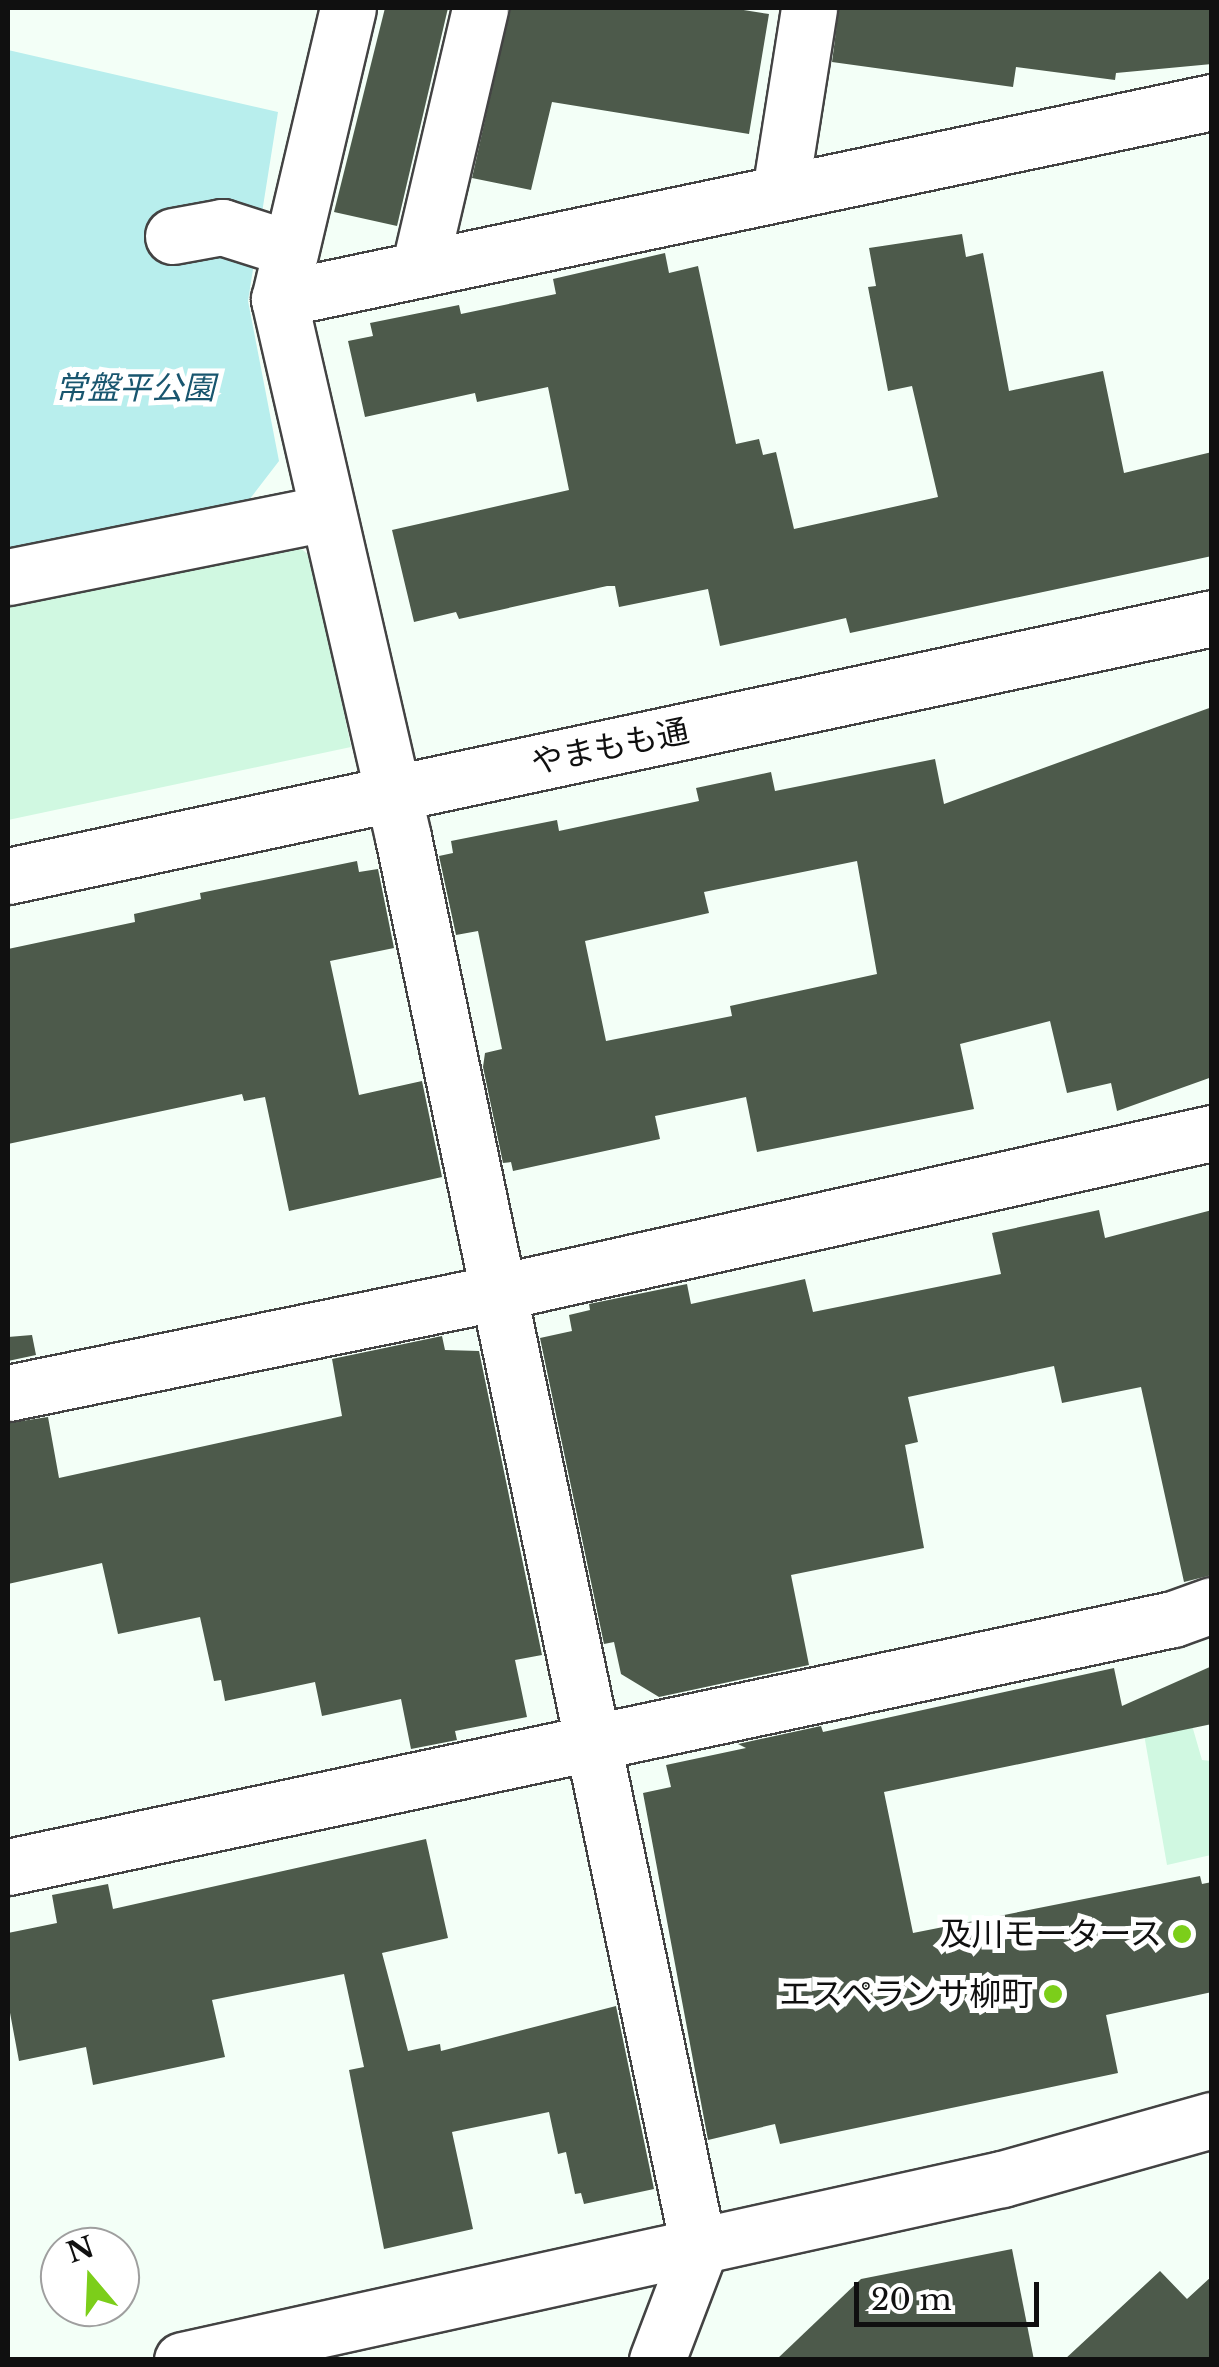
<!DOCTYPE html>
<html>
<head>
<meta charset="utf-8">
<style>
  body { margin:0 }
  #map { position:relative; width:1219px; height:2367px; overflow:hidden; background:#f3fff7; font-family:"Libre Baskerville","Noto Sans JP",serif }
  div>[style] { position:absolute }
  .farmland>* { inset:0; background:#d0f8e1 }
  .green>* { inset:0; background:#b8eeed }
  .building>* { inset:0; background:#4d5a4b }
  .roads { filter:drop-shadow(2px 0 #434343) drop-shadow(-2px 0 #434343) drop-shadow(0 2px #434343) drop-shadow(0 -2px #434343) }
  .minor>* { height:55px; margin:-27.5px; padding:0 27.5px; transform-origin:27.5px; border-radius:27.5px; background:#fff }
  .dots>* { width:28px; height:28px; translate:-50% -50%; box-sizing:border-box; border:5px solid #fff; border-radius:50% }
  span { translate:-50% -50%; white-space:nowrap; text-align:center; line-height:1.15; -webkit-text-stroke:10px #fff; paint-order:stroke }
  .park-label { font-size:32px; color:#19566f; font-style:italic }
  .street-label { font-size:32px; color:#101010 }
  .poi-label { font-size:32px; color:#101010 }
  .right { translate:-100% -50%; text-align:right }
  .frame { position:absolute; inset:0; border:10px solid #101010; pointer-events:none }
  .north { position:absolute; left:40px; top:2227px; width:100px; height:100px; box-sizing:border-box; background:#fff; border:2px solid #9f9f9f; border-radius:50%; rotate:341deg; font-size:28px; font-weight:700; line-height:40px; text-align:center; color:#101010 }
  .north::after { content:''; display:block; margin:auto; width:35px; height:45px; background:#7cce1a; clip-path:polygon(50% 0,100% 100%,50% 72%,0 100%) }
  .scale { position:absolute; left:854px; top:2282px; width:185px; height:45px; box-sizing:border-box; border:5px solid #101010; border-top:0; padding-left:12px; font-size:30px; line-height:35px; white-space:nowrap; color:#101010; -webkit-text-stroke:8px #fff; paint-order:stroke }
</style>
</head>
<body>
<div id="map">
  <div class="farmland">
    <i style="clip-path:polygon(297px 545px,312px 558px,351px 747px,8px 820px,8px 606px)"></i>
    <i style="clip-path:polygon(1187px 1708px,1202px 1760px,1211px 1761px,1211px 1855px,1167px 1865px,1142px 1723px)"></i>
  </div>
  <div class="green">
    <i style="clip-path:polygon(8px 50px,278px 112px,248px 301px,279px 461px,246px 504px,8px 553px)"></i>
  </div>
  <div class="building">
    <i style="clip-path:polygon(385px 8px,448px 8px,397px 226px,334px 212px)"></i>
    <i style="clip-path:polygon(510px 8px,731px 8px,769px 14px,749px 134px,552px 102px,531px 190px,472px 178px)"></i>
    <i style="clip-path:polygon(839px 8px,1212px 8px,1212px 64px,1116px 73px,1115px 80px,1016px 67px,1013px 87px,832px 62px)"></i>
    <i style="clip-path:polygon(962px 234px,966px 257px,983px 253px,1009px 391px,1103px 371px,1124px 473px,1212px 452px,1212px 556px,850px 633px,846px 618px,720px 646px,708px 589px,619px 607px,615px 586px,607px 586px,459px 619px,456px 612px,414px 622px,392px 530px,569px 490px,548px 387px,477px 402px,475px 393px,365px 417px,348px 341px,373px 336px,370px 323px,459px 305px,461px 314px,556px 294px,553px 279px,665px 253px,669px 273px,698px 266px,736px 444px,759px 439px,763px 455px,776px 452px,794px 529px,938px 497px,912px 386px,888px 391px,868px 287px,876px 286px,869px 248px)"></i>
    <i style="clip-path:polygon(evenodd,1212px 707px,1212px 1077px,1117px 1111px,1111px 1083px,1067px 1093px,1050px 1021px,960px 1044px,974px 1109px,757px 1152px,746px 1097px,655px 1116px,660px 1139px,513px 1171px,511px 1162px,503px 1163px,483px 1067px,485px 1053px,502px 1049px,478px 931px,456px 935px,439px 856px,453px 853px,451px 841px,557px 820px,559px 831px,699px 801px,696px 788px,771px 772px,775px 791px,935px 759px,944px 804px,1212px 707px,857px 861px,877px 974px,730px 1006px,732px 1016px,606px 1041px,585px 941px,709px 913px,704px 892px,857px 861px)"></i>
    <i style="clip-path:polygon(357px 861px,359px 872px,378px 869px,394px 948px,330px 961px,359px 1095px,422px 1081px,442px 1177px,289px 1211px,265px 1097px,244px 1101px,242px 1094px,8px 1144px,8px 949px,135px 922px,134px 914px,201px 899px,200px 893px)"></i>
    <i style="clip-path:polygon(1099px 1210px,1105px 1238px,1212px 1210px,1212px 1575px,1184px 1582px,1141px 1387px,1062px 1403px,1054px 1366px,908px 1397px,918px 1442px,905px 1445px,924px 1548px,791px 1575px,809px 1665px,659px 1697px,621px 1674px,614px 1642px,604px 1644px,540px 1338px,572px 1331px,569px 1315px,590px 1310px,589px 1304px,687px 1284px,691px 1304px,805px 1279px,813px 1312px,1001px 1274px,992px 1233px)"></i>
    <i style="clip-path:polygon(32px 1335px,36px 1355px,8px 1361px,8px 1337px)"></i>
    <i style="clip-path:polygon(442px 1336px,445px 1350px,479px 1351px,542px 1655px,515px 1660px,527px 1717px,455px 1731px,457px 1740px,411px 1749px,401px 1699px,322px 1716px,315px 1682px,225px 1701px,221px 1680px,214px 1681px,200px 1617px,118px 1634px,102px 1563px,8px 1584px,8px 1423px,48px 1417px,59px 1478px,342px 1416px,332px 1359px)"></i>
    <i style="clip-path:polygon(1212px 1666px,1212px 1724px,884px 1792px,913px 1933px,1200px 1876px,1202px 1884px,1212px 1882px,1212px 1992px,1106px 2015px,1118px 2073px,780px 2144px,775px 2124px,708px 2140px,643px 1793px,671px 1787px,666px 1765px,746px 1748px,738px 1744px,821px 1726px,823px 1732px,1114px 1668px,1122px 1706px)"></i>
    <i style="clip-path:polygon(426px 1839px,448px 1938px,382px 1953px,408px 2051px,440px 2044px,441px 2051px,616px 2006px,654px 2189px,584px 2204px,581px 2193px,575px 2194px,566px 2152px,558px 2154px,549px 2112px,452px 2132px,473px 2229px,384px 2249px,349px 2070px,364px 2067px,344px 1974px,212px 2000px,225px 2057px,93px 2085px,86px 2047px,19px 2061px,8px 2002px,8px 1933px,57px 1923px,52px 1895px,108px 1884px,113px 1909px)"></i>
    <i style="clip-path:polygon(1012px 2249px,1034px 2360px,776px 2360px,861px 2279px)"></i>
    <i style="clip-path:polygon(1160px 2271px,1187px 2299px,1212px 2276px,1212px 2360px,1064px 2360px)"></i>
  </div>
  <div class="roads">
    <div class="minor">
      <i style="left:348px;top:8px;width:299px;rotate:103.3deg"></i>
      <i style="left:279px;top:299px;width:552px;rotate:77.02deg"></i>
      <i style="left:403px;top:837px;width:1444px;rotate:78.17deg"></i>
      <i style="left:699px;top:2250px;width:118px;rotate:110.9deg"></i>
      <i style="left:780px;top:192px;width:186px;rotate:-81deg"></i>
      <i style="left:173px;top:236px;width:50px;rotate:-10.4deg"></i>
      <i style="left:222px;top:227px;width:72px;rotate:17.7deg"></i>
      <i style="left:419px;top:269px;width:268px;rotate:-76.8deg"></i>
      <i style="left:279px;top:299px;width:954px;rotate:-11.92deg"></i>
      <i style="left:8px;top:577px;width:322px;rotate:-11.4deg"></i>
      <i style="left:8px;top:876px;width:1231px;rotate:-12.09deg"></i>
      <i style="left:8px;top:1393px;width:502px;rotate:-11.6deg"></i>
      <i style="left:500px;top:1292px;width:730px;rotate:-12.59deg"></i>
      <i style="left:8px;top:1867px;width:1191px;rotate:-12.02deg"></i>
      <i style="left:1173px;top:1619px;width:41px;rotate:-19.7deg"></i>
      <i style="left:182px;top:2360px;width:840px;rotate:-12.45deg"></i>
      <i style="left:1002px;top:2179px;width:218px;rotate:-15.7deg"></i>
    </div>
  </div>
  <div class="dots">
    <i style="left:1182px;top:1934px;background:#7cce1a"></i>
    <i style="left:1053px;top:1994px;background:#7cce1a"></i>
  </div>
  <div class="park-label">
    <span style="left:135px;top:388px">常盤平公園</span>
  </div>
  <div class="street-label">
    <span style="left:610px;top:747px;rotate:-12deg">やまもも通</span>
  </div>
  <div class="poi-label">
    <span class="right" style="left:1162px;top:1934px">及川モータース</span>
    <span class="right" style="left:1033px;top:1994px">エスペランサ柳町</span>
  </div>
  <div class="frame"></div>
  <div class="north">N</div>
  <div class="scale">20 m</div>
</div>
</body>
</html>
